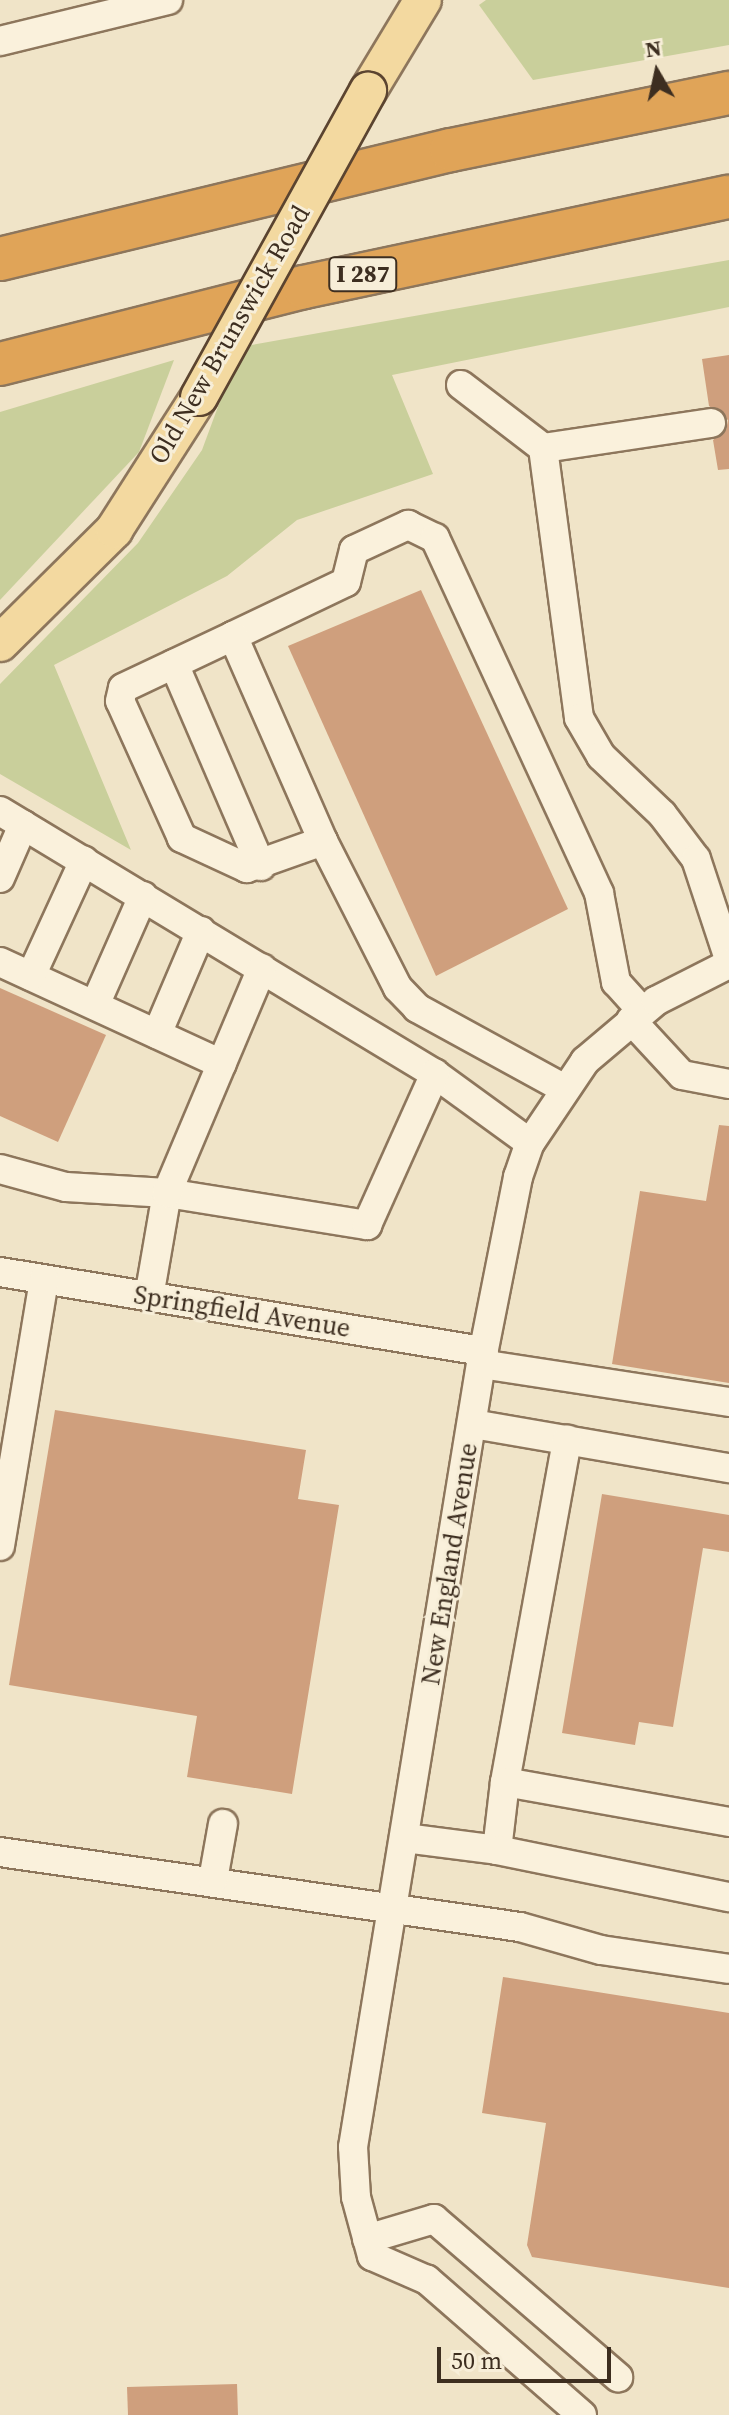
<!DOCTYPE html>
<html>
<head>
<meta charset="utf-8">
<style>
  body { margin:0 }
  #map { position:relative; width:729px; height:2415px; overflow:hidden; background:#f0e4c8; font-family:"Source Serif 4",serif }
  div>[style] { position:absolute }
  .green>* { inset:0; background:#c9cf9b }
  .building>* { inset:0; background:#cf9f7d }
  .roads { filter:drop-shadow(2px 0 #8d765c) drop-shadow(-2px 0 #8d765c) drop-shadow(0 2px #8d765c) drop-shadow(0 -2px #8d765c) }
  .minor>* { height:28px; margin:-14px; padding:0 14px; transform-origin:14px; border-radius:14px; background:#faf1dc }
  .major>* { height:36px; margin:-18px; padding:0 18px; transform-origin:18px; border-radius:18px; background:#f3d9a0 }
  .highway>* { height:42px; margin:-21px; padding:0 21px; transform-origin:21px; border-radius:21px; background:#e0a458 }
  .bridges { filter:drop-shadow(2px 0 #5b4430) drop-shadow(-2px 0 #5b4430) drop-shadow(0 2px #5b4430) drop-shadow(0 -2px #5b4430) }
  .major-bridge>* { height:36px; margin:-18px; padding:0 18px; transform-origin:18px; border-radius:18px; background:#f3d9a0 }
  span { translate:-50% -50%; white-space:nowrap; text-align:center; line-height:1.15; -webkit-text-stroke:6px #f7eed8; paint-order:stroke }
  .shield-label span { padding:2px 6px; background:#f7eed8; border:2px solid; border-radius:6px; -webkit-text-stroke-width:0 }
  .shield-label { font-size:24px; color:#3d2e20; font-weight:700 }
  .street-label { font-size:26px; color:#3d2e20 }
  .north { position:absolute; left:617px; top:32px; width:80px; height:80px; -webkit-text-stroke:6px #f7eed8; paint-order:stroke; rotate:351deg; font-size:22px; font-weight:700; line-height:32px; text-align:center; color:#3d2e20 }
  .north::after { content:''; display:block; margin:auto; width:28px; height:36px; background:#3d2e20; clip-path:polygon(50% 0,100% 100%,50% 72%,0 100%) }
  .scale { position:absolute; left:437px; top:2347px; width:174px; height:36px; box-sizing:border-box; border:4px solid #3d2e20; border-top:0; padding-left:10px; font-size:24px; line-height:28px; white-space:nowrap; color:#3d2e20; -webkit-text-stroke:6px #f7eed8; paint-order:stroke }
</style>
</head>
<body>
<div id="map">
  <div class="green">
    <i style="clip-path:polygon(486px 0,729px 0,729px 45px,533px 80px,479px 5px)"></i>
    <i style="clip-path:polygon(729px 260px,729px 307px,392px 375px,433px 474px,297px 520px,227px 576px,54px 665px,131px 850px,0 774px,0 684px,138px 543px,202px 450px,240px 347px)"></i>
    <i style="clip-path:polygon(174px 360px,139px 452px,0 600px,0 412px)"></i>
  </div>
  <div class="building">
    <i style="clip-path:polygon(729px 355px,729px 469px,718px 470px,713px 440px,726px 430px,728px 420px,709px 406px,702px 359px)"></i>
    <i style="clip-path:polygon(421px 590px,568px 909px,436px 976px,288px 646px)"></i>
    <i style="clip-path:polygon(0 988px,106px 1035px,58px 1142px,0 1116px)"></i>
    <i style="clip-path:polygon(719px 1125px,729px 1126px,729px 1383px,612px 1364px,640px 1191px,706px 1201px)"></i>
    <i style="clip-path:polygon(55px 1410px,306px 1450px,298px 1499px,339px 1505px,292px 1794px,187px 1777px,197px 1716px,9px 1685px)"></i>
    <i style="clip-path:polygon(602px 1494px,729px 1515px,729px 1552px,703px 1548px,673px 1727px,639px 1722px,635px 1745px,562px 1733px)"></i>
    <i style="clip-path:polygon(503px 1977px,729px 2013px,729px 2288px,532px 2257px,527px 2245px,546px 2123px,482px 2113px)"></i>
    <i style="clip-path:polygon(237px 2384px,238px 2415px,128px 2415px,127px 2387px)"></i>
  </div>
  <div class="roads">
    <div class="minor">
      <i style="left:0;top:41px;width:173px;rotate:-13.7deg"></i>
      <i style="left:461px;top:385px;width:103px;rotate:37.5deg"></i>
      <i style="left:711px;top:423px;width:170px;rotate:171.5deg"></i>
      <i style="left:543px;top:448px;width:272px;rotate:82.4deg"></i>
      <i style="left:579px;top:718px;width:44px;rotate:59.9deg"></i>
      <i style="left:601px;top:756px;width:84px;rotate:43.6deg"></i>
      <i style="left:662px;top:814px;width:56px;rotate:52.9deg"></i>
      <i style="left:696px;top:859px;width:105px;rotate:71.7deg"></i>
      <i style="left:233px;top:636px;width:125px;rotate:-25.5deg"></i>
      <i style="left:346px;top:582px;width:33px;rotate:-76deg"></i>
      <i style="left:354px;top:550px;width:60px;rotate:-24.8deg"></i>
      <i style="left:408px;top:525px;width:30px;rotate:26deg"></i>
      <i style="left:435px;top:538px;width:391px;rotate:65.2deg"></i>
      <i style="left:599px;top:893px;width:91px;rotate:79.2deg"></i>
      <i style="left:616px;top:982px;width:39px;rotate:48deg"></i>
      <i style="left:174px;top:664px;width:220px;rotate:66.7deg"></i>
      <i style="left:0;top:811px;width:508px;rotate:31.16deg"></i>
      <i style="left:435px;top:1074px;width:117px;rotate:36deg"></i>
      <i style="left:323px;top:841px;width:81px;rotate:160.4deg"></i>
      <i style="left:247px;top:868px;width:72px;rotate:-155.2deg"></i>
      <i style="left:182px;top:838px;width:150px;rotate:-114.3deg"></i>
      <i style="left:120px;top:701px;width:13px;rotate:-77deg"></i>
      <i style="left:123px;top:688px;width:122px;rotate:-25.3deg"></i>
      <i style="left:233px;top:636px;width:224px;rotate:66.3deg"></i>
      <i style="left:323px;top:841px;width:165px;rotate:63deg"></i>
      <i style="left:398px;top:988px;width:28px;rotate:46deg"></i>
      <i style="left:417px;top:1008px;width:166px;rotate:28.7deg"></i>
      <i style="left:0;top:878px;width:58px;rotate:-66.5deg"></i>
      <i style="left:0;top:962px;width:244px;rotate:24.7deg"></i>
      <i style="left:31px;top:976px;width:127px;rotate:-65.3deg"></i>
      <i style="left:95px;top:1005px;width:119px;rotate:-66.2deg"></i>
      <i style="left:631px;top:1020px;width:75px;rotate:47.2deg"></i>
      <i style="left:682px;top:1075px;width:48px;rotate:10.8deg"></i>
      <i style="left:157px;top:1034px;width:112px;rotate:-66.9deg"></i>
      <i style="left:0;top:1169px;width:68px;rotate:15.3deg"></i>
      <i style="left:66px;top:1187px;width:101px;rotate:3.4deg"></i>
      <i style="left:167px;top:1193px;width:203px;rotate:9.1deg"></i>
      <i style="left:367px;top:1225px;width:166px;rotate:-65.8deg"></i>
      <i style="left:0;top:1272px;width:490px;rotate:9.3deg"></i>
      <i style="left:149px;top:1297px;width:106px;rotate:-80.2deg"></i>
      <i style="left:167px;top:1193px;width:244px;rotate:-67.1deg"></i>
      <i style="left:481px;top:1364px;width:251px;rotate:8.7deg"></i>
      <i style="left:473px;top:1424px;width:260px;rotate:9.8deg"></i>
      <i style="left:0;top:1546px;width:270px;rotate:-80.6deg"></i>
      <i style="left:505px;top:1782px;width:348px;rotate:-79.7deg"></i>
      <i style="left:405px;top:1838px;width:93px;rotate:7.4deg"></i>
      <i style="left:497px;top:1850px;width:68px;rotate:-83.3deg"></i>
      <i style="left:505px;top:1782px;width:228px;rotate:10.1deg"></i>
      <i style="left:497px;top:1850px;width:237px;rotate:11.5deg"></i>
      <i style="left:0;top:1852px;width:525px;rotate:8.21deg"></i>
      <i style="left:520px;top:1927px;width:84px;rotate:15.9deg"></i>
      <i style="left:601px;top:1950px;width:129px;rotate:8.4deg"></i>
      <i style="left:213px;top:1880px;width:57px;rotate:-79.9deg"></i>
      <i style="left:367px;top:2239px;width:70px;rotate:-16.6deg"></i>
      <i style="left:434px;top:2219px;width:243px;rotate:40.7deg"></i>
      <i style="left:582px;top:2415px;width:206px;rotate:-138.9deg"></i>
      <i style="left:427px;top:2280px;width:60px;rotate:-156.4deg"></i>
      <i style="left:372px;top:2256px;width:61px;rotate:-105.2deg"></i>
      <i style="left:356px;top:2197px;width:50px;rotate:-93.4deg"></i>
      <i style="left:353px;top:2147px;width:793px;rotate:-80.72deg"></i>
      <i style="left:481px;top:1364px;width:191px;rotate:-78.8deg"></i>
      <i style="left:518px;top:1177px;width:36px;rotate:-71deg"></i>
      <i style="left:530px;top:1143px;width:99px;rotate:-56.1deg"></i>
      <i style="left:585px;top:1061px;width:93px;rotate:-40.2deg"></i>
      <i style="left:656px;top:1001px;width:82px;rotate:-26.9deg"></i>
    </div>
    <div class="major">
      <i style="left:368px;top:91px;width:106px;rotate:-58.9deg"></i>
      <i style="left:0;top:643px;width:161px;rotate:-44.7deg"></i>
      <i style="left:114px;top:530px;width:158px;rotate:-57.4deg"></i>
    </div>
    <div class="highway">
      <i style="left:0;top:259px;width:464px;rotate:-13.6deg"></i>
      <i style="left:451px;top:150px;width:284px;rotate:-11.6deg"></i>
      <i style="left:0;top:364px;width:314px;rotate:-14.2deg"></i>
      <i style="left:304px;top:287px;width:434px;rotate:-12deg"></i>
    </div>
  </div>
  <div class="bridges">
    <div class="major-bridge">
      <i style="left:199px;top:397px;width:350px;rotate:-61.1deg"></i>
    </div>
  </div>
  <div class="shield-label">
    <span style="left:363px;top:274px">I 287</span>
  </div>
  <div class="street-label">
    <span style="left:230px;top:335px;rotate:-60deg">Old New Brunswick Road</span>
    <span style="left:242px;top:1312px;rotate:9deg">Springfield Avenue</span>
    <span style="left:450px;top:1564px;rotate:-81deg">New England Avenue</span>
  </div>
  <div class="north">N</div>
  <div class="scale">50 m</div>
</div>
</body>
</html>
